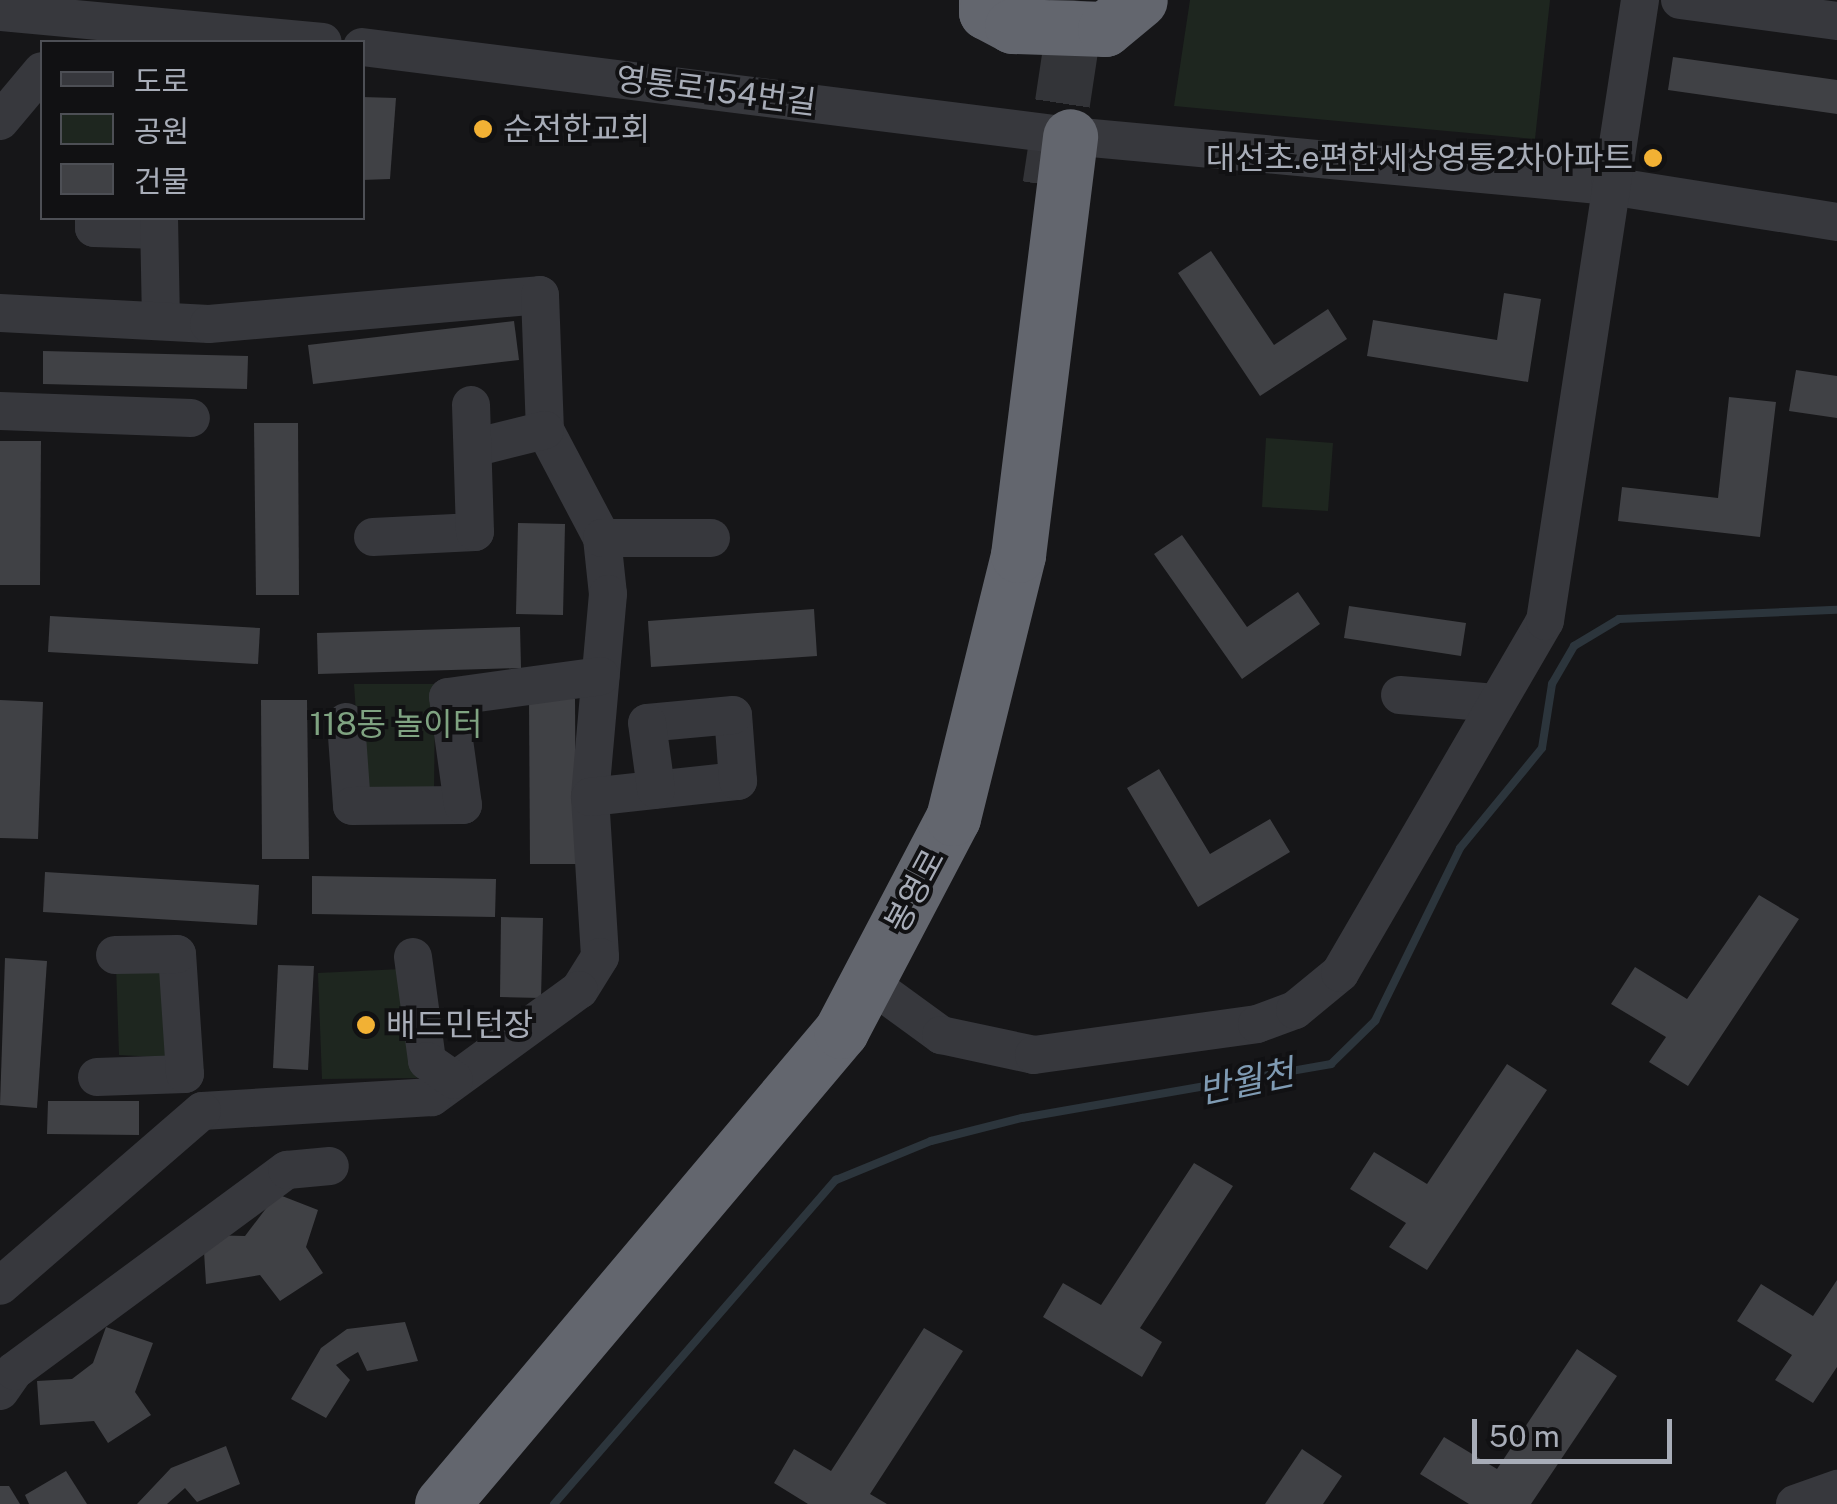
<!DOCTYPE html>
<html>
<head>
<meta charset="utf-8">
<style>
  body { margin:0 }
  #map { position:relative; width:1837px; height:1504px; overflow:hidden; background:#161618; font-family:"Public Sans","Noto Sans KR",sans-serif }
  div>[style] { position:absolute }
  .green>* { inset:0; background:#1e261f }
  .stream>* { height:8px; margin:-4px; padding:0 4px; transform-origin:4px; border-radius:4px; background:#2c353c }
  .building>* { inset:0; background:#404145 }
  .highway-tunnel>* { height:55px; margin-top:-27.5px; transform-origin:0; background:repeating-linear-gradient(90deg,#333438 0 55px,transparent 0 83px) }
  .minor>* { height:38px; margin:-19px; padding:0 19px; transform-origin:19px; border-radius:19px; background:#37383d }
  .highway>* { height:55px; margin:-27.5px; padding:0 27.5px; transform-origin:27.5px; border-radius:27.5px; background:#63666e }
  .dots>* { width:28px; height:28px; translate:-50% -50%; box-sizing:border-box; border:5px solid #111113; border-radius:50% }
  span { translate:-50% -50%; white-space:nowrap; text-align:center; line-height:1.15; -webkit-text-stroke:8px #111113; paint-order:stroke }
  .street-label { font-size:32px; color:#a8adb8 }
  .poi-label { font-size:32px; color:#a8adb8 }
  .left { translate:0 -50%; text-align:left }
  .right { translate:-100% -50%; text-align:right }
  .park-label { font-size:32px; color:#7fa381 }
  .water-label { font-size:35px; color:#7f9bb3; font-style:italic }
  .legend { position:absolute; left:40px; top:40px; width:325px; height:180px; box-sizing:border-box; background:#111113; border:2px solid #4d4f55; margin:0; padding:12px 18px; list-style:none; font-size:30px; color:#a8adb8 }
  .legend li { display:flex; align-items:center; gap:20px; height:50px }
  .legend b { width:50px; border:2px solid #4d4f55 }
  .scale { position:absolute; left:1472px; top:1419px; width:200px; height:45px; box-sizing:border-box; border:5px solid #a8adb8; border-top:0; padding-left:12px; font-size:30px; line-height:35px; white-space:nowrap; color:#a8adb8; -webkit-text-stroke:8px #111113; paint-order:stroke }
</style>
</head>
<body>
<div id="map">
  <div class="green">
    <i style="clip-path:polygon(1190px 0,1550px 0,1535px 139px,1174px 106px)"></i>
    <i style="clip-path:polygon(1266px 438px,1333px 443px,1328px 511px,1262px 507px)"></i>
    <i style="clip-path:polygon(354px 684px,435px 684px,434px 796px,362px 798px)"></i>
    <i style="clip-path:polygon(116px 965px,165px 965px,176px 1058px,119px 1055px)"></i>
    <i style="clip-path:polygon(402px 969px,420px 1078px,322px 1079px,318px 973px)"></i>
  </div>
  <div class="stream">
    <i style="left:554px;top:1504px;width:430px;rotate:-49deg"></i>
    <i style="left:836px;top:1180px;width:103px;rotate:-22.3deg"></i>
    <i style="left:931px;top:1141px;width:94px;rotate:-14.2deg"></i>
    <i style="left:1022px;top:1118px;width:314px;rotate:-9.9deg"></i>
    <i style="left:1331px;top:1064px;width:62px;rotate:-44.3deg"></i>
    <i style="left:1375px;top:1021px;width:193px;rotate:-63.8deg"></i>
    <i style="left:1460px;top:848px;width:129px;rotate:-50.6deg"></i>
    <i style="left:1542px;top:748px;width:65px;rotate:-81.1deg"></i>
    <i style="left:1552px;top:684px;width:44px;rotate:-59.9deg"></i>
    <i style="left:1574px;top:646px;width:52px;rotate:-31deg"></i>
    <i style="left:1619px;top:619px;width:218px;rotate:-2.4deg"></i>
  </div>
  <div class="building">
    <i style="clip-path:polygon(1673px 57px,1837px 80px,1837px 114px,1668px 90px)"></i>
    <i style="clip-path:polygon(362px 97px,396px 98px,390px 179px,362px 180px)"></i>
    <i style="clip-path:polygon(1211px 251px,1274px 345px,1328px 309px,1347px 339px,1260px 396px,1178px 273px)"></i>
    <i style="clip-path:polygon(1504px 293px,1541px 299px,1528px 382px,1367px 356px,1373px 320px,1497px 340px)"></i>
    <i style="clip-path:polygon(514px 321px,519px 360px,313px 384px,308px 345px)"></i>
    <i style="clip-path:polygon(43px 351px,248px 356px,247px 389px,43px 384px)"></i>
    <i style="clip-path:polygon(1796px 370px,1837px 376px,1837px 418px,1789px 411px)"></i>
    <i style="clip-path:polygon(1729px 397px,1776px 402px,1760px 537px,1618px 521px,1622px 487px,1718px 498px)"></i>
    <i style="clip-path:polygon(254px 423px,298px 423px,299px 595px,256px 595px)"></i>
    <i style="clip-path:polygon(0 441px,41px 441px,40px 585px,0 585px)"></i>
    <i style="clip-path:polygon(518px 523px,565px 524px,563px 615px,516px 614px)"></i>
    <i style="clip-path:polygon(1182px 535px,1247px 627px,1298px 592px,1320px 624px,1242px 679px,1154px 554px)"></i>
    <i style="clip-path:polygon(1349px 606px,1466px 623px,1461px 656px,1344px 638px)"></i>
    <i style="clip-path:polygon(814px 609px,817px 656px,651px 667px,648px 621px)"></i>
    <i style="clip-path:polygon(50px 616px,260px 628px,258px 664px,48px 652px)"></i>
    <i style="clip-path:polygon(520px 627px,521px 668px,318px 674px,317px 633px)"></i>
    <i style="clip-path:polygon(529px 699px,575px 699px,576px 864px,530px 864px)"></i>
    <i style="clip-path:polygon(0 700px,43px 702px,38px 839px,0 838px)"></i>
    <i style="clip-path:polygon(261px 700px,307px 700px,309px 859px,262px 859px)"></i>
    <i style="clip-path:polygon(1159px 769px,1210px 854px,1270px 819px,1290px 852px,1198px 907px,1127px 788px)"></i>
    <i style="clip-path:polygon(45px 872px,259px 885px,257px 925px,43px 912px)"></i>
    <i style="clip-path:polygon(312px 876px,496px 879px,495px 917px,312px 914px)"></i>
    <i style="clip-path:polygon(1759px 895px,1799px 919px,1688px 1086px,1649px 1062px,1666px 1037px,1611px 1004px,1635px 967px,1687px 999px)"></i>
    <i style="clip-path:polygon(501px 917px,543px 918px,541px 998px,500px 997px)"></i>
    <i style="clip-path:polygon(5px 958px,47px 961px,37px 1108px,0 1105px)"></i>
    <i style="clip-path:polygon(278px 965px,314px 966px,308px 1070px,273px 1068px)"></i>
    <i style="clip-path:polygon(1507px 1064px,1547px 1090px,1427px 1270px,1389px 1247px,1406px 1223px,1350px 1189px,1374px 1152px,1427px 1184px)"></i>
    <i style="clip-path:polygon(48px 1101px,139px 1101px,139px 1135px,47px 1134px)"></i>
    <i style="clip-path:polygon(1194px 1163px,1233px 1186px,1140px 1328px,1162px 1342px,1142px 1377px,1043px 1317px,1063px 1283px,1101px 1305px)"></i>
    <i style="clip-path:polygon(277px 1194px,318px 1210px,306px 1247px,323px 1273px,280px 1301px,260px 1275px,206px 1284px,203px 1235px,245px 1236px)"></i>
    <i style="clip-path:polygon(1837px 1280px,1837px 1367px,1813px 1403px,1775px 1380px,1792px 1355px,1737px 1321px,1761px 1284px,1813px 1316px)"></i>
    <i style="clip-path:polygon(405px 1322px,418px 1361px,367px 1371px,358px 1352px,336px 1365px,350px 1380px,326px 1418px,291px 1399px,321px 1348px,347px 1329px)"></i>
    <i style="clip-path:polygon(106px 1327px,153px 1343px,135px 1392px,151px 1415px,108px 1443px,94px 1421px,40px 1425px,37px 1381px,72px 1379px,93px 1363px)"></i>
    <i style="clip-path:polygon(924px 1328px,963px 1351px,870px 1494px,887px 1504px,808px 1504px,774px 1483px,794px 1449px,831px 1471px)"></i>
    <i style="clip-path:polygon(1577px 1349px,1617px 1376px,1531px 1504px,1469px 1504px,1420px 1474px,1444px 1437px,1497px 1469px)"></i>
    <i style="clip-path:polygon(226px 1446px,240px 1484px,197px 1502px,185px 1488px,167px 1504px,137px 1504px,171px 1468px)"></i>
    <i style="clip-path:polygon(1302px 1449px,1342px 1476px,1323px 1504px,1265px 1504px)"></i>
    <i style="clip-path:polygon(66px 1471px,87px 1504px,29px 1504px,25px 1495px)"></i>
    <i style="clip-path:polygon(0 1486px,9px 1486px,20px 1504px,0 1504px)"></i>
  </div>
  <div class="highway-tunnel">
    <i style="left:1050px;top:185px;width:187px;rotate:-81.4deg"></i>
  </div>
  <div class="minor">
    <i style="left:1680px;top:0;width:158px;rotate:7.6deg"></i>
    <i style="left:0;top:12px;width:324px;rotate:5.3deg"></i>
    <i style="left:362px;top:47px;width:714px;rotate:7.16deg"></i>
    <i style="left:1070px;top:136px;width:542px;rotate:5.29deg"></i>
    <i style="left:1610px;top:186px;width:230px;rotate:9deg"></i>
    <i style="left:0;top:121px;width:65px;rotate:-50deg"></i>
    <i style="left:94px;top:218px;width:10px;rotate:90deg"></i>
    <i style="left:94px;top:228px;width:65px;rotate:1.8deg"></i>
    <i style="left:159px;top:218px;width:101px;rotate:88.9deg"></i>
    <i style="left:0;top:313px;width:209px;rotate:3deg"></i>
    <i style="left:209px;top:324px;width:332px;rotate:-5deg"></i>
    <i style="left:540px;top:295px;width:135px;rotate:87.9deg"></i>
    <i style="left:545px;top:430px;width:122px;rotate:62.2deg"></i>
    <i style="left:602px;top:538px;width:56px;rotate:83.9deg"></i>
    <i style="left:608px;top:594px;width:204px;rotate:95.1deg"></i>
    <i style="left:590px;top:797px;width:160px;rotate:86.4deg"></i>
    <i style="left:600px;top:957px;width:39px;rotate:122deg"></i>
    <i style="left:579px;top:990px;width:182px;rotate:143.9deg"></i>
    <i style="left:432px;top:1097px;width:230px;rotate:176.5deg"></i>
    <i style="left:202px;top:1111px;width:267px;rotate:139.1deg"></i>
    <i style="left:0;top:411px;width:191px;rotate:2.1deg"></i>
    <i style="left:473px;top:448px;width:74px;rotate:-14deg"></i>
    <i style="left:373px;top:537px;width:102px;rotate:-2.8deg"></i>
    <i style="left:475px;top:532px;width:127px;rotate:-91.8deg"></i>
    <i style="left:602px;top:538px;width:109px"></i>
    <i style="left:1400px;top:695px;width:96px;rotate:4.8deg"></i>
    <i style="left:346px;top:722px;width:84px;rotate:85.9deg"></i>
    <i style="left:352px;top:806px;width:111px;rotate:-0.5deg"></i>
    <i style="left:463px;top:805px;width:109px;rotate:-97.9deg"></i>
    <i style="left:448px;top:697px;width:154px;rotate:-7.8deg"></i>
    <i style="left:590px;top:797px;width:149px;rotate:-6.2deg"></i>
    <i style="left:738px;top:781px;width:66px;rotate:-94.3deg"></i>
    <i style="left:733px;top:715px;width:86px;rotate:174.7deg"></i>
    <i style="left:647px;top:723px;width:67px;rotate:82.2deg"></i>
    <i style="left:413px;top:957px;width:105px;rotate:82.3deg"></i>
    <i style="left:427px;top:1061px;width:33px;rotate:35deg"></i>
    <i style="left:867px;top:981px;width:92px;rotate:36.1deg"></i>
    <i style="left:941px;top:1035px;width:95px;rotate:12.1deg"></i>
    <i style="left:1034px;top:1055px;width:225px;rotate:-7.9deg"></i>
    <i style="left:1257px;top:1024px;width:40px;rotate:-20.2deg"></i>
    <i style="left:1295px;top:1010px;width:58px;rotate:-39.4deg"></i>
    <i style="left:1340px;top:973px;width:407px;rotate:-59.8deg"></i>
    <i style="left:1545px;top:621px;width:628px;rotate:-81.3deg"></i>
    <i style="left:97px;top:1077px;width:88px;rotate:-2deg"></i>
    <i style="left:185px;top:1074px;width:120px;rotate:-93.8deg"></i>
    <i style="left:177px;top:954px;width:62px;rotate:179.1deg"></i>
    <i style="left:0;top:1391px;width:24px;rotate:-55deg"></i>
    <i style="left:14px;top:1371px;width:339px;rotate:-36.4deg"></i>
    <i style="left:287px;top:1170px;width:43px;rotate:-5.3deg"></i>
    <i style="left:1795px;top:1504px;width:45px;rotate:-19.7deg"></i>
  </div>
  <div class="highway">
    <i style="left:986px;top:0;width:12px;rotate:90deg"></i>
    <i style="left:986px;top:12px;width:30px;rotate:28deg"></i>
    <i style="left:1012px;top:26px;width:93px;rotate:1.8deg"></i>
    <i style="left:1105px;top:29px;width:45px;rotate:-39.6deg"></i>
    <i style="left:442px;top:1504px;width:619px;rotate:-49.85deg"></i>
    <i style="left:841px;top:1031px;width:241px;rotate:-62.3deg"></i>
    <i style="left:953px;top:818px;width:271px;rotate:-76.1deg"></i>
    <i style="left:1018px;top:555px;width:422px;rotate:-82.9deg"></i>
  </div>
  <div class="dots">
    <i style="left:483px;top:129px;background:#f2b134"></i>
    <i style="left:1653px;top:158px;background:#f2b134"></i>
    <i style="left:366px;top:1025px;background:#f2b134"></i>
  </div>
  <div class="street-label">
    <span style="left:716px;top:91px;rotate:7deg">영통로154번길</span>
    <span style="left:915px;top:891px;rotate:-62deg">봉영로</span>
  </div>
  <div class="poi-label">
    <span class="left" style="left:503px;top:129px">순전한교회</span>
    <span class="right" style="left:1633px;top:158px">대선초.e편한세상영통2차아파트</span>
    <span class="left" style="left:386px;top:1025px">배드민턴장</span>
  </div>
  <div class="park-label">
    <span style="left:396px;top:724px">118동 놀이터</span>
  </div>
  <div class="water-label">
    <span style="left:1246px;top:1082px;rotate:-12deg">반월천</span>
  </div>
  <ul class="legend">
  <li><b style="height:12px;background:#37383d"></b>도로</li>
  <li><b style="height:28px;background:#1e261f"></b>공원</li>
  <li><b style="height:28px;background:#404145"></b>건물</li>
  </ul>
  <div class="scale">50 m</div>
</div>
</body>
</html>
